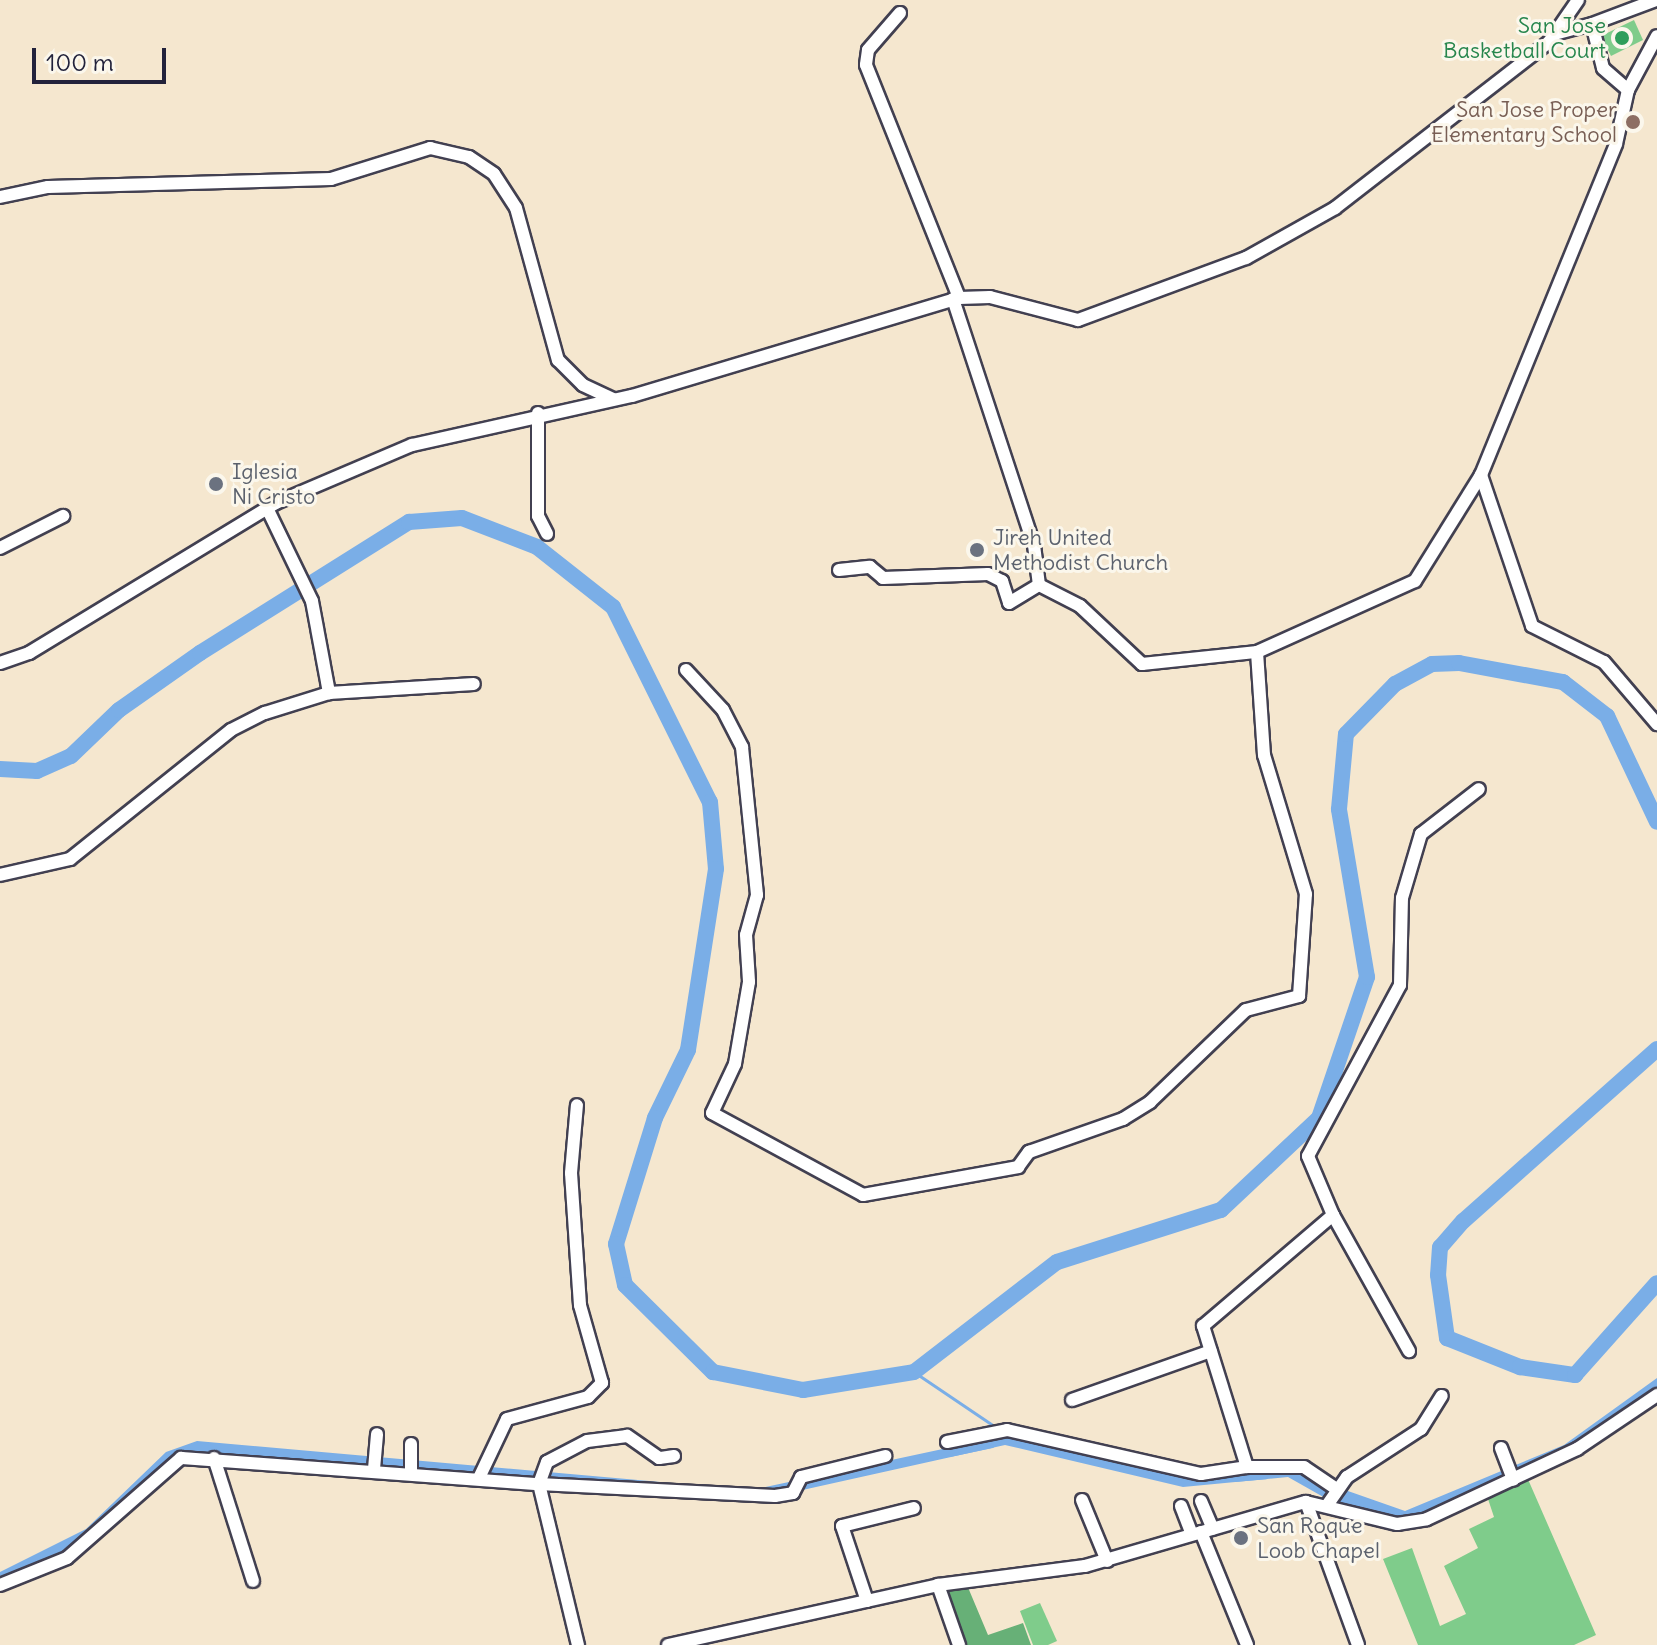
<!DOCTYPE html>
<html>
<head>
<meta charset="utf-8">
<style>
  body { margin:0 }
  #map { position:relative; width:1657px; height:1645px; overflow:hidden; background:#f5e7cf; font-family:Delius,sans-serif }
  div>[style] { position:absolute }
  .green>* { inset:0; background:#7fcc8b }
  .forest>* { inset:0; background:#67b077 }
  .water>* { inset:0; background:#7aaee7 }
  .stream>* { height:3px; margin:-1.5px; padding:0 1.5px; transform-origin:1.5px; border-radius:1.5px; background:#7aaee7 }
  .river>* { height:16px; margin:-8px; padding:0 8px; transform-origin:8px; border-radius:8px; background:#7aaee7 }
  .roads { filter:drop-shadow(2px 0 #424051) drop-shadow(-2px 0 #424051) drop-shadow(0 2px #424051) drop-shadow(0 -2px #424051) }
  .minor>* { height:12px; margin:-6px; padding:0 6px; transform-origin:6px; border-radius:6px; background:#fff }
  .dots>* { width:22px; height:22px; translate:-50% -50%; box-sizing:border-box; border:4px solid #fbf7ec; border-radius:50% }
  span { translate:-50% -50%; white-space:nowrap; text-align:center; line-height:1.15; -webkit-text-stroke:6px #fbf7ec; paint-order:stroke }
  .leisure-label { font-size:22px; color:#27864d }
  .right { translate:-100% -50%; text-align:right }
  .education-label { font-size:22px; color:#785e54 }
  .worship-label { font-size:22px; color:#5b616d }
  .left { translate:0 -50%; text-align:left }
  .scale { position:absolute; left:32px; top:48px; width:134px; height:36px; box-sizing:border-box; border:4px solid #22223b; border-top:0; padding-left:10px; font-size:24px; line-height:28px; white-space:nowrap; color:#22223b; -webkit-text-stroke:6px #fbf7ec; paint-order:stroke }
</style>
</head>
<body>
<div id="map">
  <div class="green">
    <i style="clip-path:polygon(1634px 20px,1643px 40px,1611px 56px,1601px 36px)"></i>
    <i style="clip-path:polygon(1527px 1477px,1596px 1635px,1574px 1645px,1418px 1645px,1383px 1559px,1412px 1548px,1440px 1626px,1466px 1614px,1444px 1566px,1478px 1548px,1469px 1529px,1494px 1517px,1487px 1496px)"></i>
    <i style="clip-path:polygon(1040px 1603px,1057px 1641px,1048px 1645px,1033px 1645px,1020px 1611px)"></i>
  </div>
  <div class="forest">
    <i style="clip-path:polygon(967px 1585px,988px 1635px,1023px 1623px,1031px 1645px,956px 1645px,935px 1589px)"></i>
  </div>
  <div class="water">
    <i style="clip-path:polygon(1657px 1378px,1657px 1391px,1589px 1438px,1432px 1514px,1402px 1520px,1334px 1503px,1288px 1477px,1183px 1487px,1005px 1445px,753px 1501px,197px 1453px,161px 1466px,66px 1555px,0 1581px,0 1572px,86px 1529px,166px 1452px,197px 1441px,751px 1490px,1008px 1435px,1195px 1480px,1288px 1470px,1405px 1511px,1564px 1445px)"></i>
  </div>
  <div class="stream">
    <i style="left:914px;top:1372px;width:100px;rotate:34deg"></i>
    <i style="left:949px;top:1455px;width:44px;rotate:-11.8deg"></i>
    <i style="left:1234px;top:1480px;width:32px;rotate:-5deg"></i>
  </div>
  <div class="river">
    <i style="left:0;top:769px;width:37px;rotate:3deg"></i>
    <i style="left:37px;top:771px;width:37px;rotate:-24deg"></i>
    <i style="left:71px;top:756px;width:66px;rotate:-43.8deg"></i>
    <i style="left:119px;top:710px;width:99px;rotate:-35.1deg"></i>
    <i style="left:200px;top:653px;width:247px;rotate:-32.1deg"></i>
    <i style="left:409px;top:522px;width:53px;rotate:-4.3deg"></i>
    <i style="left:462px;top:518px;width:80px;rotate:21.1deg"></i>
    <i style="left:537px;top:547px;width:97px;rotate:38.3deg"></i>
    <i style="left:613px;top:607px;width:218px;rotate:63.6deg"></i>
    <i style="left:710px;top:802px;width:67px;rotate:84.9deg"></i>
    <i style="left:716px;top:869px;width:183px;rotate:98.8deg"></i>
    <i style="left:688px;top:1050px;width:76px;rotate:115.9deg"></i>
    <i style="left:655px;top:1118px;width:132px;rotate:107.2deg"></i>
    <i style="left:616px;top:1244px;width:42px;rotate:77.6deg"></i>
    <i style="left:625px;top:1285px;width:124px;rotate:44.7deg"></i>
    <i style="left:713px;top:1372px;width:92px;rotate:11.3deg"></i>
    <i style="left:803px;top:1390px;width:112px;rotate:-9.2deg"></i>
    <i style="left:914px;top:1372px;width:180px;rotate:-37.6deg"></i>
    <i style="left:1057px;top:1262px;width:172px;rotate:-17.6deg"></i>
    <i style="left:1221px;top:1210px;width:134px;rotate:-43.2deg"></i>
    <i style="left:1319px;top:1118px;width:149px;rotate:-71.2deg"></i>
    <i style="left:1367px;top:977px;width:170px;rotate:-99.5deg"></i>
    <i style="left:1339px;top:809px;width:75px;rotate:-84.7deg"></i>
    <i style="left:1346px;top:734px;width:70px;rotate:-45.6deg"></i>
    <i style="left:1395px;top:684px;width:42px;rotate:-28.4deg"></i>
    <i style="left:1432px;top:664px;width:27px;rotate:-2deg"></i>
    <i style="left:1459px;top:663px;width:106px;rotate:10.4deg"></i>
    <i style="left:1563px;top:682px;width:56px;rotate:37.7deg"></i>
    <i style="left:1607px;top:716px;width:117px;rotate:64.7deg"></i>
    <i style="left:1657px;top:1049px;width:259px;rotate:138.4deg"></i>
    <i style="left:1463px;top:1221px;width:35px;rotate:131deg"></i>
    <i style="left:1440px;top:1247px;width:28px;rotate:94deg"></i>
    <i style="left:1438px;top:1275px;width:64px;rotate:81.9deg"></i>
    <i style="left:1447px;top:1338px;width:79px;rotate:21.7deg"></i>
    <i style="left:1520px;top:1367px;width:56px;rotate:8.3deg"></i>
    <i style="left:1575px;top:1375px;width:123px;rotate:-48.3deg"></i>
  </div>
  <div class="roads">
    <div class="minor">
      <i style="left:900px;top:13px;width:49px;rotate:130.9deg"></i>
      <i style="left:868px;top:50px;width:15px;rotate:98deg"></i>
      <i style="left:866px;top:65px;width:251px;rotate:68.2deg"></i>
      <i style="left:1592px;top:24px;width:68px;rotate:-20.6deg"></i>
      <i style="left:1628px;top:90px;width:61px;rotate:-61.8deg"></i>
      <i style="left:0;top:197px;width:49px;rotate:-11.8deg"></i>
      <i style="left:48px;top:187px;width:283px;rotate:-1.6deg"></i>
      <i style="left:331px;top:179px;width:104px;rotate:-17.4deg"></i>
      <i style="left:430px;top:148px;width:40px;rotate:13deg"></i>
      <i style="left:469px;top:157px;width:30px;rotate:34deg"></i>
      <i style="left:494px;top:174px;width:40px;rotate:57.1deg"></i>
      <i style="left:516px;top:208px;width:158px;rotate:74.6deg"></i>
      <i style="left:558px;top:360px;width:35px;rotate:45deg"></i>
      <i style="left:583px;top:385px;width:33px;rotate:25deg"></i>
      <i style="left:953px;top:299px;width:259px;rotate:71.8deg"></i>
      <i style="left:1034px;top:545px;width:40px;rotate:82.9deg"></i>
      <i style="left:538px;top:413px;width:103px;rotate:90deg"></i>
      <i style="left:538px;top:516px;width:20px;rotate:63deg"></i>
      <i style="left:1481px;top:475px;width:159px;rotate:71.3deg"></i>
      <i style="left:1532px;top:626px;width:80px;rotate:26.6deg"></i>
      <i style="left:1604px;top:662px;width:82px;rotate:49.5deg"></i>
      <i style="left:267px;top:508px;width:103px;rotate:64.2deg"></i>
      <i style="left:312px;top:601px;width:94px;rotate:79.5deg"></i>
      <i style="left:0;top:548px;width:71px;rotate:-26.9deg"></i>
      <i style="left:839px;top:570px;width:31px;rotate:-6deg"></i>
      <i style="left:870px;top:567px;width:17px;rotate:40deg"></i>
      <i style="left:883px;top:578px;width:105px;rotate:-2.2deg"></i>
      <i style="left:988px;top:574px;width:16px;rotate:27deg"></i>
      <i style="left:1002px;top:581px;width:23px;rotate:72deg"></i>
      <i style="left:1009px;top:603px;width:35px;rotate:-31deg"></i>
      <i style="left:1039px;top:585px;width:46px;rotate:27.1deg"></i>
      <i style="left:1080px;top:606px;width:85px;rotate:43.1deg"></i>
      <i style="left:1142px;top:664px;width:116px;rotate:-6deg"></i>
      <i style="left:1257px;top:652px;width:173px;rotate:-24.2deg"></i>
      <i style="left:1415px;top:581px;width:125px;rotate:-58.1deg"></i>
      <i style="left:1481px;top:475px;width:357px;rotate:-67.8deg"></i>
      <i style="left:1616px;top:144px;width:55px;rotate:-77.5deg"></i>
      <i style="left:1628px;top:90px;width:33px;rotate:-139deg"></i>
      <i style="left:1603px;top:68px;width:45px;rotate:-104deg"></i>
      <i style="left:1592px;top:24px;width:35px;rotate:165deg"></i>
      <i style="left:0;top:663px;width:31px;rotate:-19deg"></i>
      <i style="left:29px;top:653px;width:289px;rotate:-31.3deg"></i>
      <i style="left:276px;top:503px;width:148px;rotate:-23.1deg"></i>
      <i style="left:412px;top:445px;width:225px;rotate:-12.6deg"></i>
      <i style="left:632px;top:396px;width:341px;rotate:-16.7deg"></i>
      <i style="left:959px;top:298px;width:31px;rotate:-2deg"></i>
      <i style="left:990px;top:297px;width:91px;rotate:14.6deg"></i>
      <i style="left:1078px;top:320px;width:179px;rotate:-20.3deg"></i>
      <i style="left:1246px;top:258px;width:102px;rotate:-29.3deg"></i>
      <i style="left:1335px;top:208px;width:271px;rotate:-37.8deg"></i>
      <i style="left:1549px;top:42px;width:51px;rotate:-55.4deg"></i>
      <i style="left:686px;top:670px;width:54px;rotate:47.2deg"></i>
      <i style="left:723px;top:710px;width:42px;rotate:62.8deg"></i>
      <i style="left:742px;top:747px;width:149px;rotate:84.2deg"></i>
      <i style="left:757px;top:895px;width:41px;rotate:105.4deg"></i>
      <i style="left:746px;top:935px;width:47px;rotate:86.3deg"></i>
      <i style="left:749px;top:982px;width:83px;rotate:99.7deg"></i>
      <i style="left:735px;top:1064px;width:54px;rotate:115.1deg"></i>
      <i style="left:712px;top:1113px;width:172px;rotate:28.5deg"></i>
      <i style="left:863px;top:1195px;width:158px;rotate:-10.2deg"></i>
      <i style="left:1018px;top:1167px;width:19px;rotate:-54deg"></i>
      <i style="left:1029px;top:1152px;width:100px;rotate:-19.3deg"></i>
      <i style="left:1123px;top:1119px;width:32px;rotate:-32deg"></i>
      <i style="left:1150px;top:1102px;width:133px;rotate:-43.8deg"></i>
      <i style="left:1246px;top:1010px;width:55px;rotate:-14.8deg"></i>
      <i style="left:1299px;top:996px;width:102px;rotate:-86.1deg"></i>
      <i style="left:1306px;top:894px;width:145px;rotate:-106.8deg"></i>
      <i style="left:1264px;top:755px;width:103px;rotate:-93.9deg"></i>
      <i style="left:0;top:875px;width:72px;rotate:-12.9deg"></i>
      <i style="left:70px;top:859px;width:206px;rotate:-38.7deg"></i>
      <i style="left:231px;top:730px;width:38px;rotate:-27deg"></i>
      <i style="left:265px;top:713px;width:67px;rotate:-17.4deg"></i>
      <i style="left:329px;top:693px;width:145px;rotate:-3.6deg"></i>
      <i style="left:1333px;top:1215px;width:64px;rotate:-113deg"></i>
      <i style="left:1308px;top:1156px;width:194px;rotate:-61.7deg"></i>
      <i style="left:1400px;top:985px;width:87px;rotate:-88.7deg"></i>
      <i style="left:1402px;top:898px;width:67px;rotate:-73.5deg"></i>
      <i style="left:1421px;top:834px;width:73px;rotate:-37.8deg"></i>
      <i style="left:1072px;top:1400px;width:147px;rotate:-19.4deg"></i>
      <i style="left:947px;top:1442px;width:61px;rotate:-11.3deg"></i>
      <i style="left:1007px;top:1430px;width:199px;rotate:12.8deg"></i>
      <i style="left:1201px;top:1474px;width:47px;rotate:-8.7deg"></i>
      <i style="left:1501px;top:1448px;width:34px;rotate:69deg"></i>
      <i style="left:674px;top:1456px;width:15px;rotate:172deg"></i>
      <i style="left:659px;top:1458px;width:39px;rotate:-145deg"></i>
      <i style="left:627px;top:1436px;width:40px;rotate:172.9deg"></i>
      <i style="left:587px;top:1441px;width:45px;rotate:152.3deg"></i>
      <i style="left:547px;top:1462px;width:23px;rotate:110deg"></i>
      <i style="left:539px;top:1484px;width:236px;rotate:2.9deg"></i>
      <i style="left:775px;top:1496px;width:18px;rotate:-9deg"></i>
      <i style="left:793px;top:1493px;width:18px;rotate:-63deg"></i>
      <i style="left:801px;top:1477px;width:87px;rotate:-14deg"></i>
      <i style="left:214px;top:1458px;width:129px;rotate:72.4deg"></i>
      <i style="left:374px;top:1469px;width:35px;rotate:-85deg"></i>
      <i style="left:411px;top:1472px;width:28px;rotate:-90deg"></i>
      <i style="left:479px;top:1478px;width:65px;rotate:-64.6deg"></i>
      <i style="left:507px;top:1419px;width:84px;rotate:-15.2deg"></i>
      <i style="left:588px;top:1397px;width:20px;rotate:-45deg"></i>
      <i style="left:602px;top:1383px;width:81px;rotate:-105.8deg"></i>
      <i style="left:580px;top:1305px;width:132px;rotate:-93.9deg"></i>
      <i style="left:571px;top:1173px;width:68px;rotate:-85deg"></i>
      <i style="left:1335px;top:1488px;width:37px;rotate:-146deg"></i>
      <i style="left:1304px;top:1467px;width:57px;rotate:180deg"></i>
      <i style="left:1247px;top:1467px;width:148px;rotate:-107.3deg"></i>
      <i style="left:1203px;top:1326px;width:171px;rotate:-40.5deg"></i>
      <i style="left:1333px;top:1215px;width:156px;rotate:60.8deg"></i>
      <i style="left:1082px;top:1500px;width:66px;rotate:67.7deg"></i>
      <i style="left:1201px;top:1501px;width:30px;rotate:67deg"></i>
      <i style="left:1306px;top:1502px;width:152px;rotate:70deg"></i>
      <i style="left:1328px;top:1504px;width:33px;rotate:-55deg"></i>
      <i style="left:1347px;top:1477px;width:88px;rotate:-33deg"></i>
      <i style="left:1421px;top:1429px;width:39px;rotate:-58deg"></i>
      <i style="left:1181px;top:1506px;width:30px;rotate:69deg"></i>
      <i style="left:1201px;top:1532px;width:122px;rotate:67.8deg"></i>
      <i style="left:0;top:1585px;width:72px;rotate:-21.9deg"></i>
      <i style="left:67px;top:1558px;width:152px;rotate:-41.3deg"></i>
      <i style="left:181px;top:1458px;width:359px;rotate:4.2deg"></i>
      <i style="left:539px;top:1484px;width:166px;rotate:76.4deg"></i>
      <i style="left:938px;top:1585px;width:64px;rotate:70.7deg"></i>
      <i style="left:867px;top:1601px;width:79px;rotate:-108.4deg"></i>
      <i style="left:842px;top:1526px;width:74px;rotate:-14deg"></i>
      <i style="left:668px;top:1645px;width:277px;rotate:-12.5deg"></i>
      <i style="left:938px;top:1585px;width:148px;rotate:-7.4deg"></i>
      <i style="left:1085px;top:1566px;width:230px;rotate:-16.2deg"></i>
      <i style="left:1306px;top:1502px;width:94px;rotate:13.6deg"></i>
      <i style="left:1397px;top:1524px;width:30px;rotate:-9deg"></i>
      <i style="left:1427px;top:1519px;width:166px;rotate:-25deg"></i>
      <i style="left:1577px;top:1449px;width:97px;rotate:-34deg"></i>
    </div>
  </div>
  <div class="dots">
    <i style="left:1622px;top:38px;background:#2e9e5b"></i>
    <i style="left:1633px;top:122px;background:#8d6e63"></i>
    <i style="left:216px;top:484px;background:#6b7280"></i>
    <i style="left:977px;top:550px;background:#6b7280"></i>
    <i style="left:1241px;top:1538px;background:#6b7280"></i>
  </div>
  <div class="leisure-label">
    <span class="right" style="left:1606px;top:38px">San Jose<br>Basketball Court</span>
  </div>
  <div class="education-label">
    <span class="right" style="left:1617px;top:122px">San Jose Proper<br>Elementary School</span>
  </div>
  <div class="worship-label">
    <span class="left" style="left:232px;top:484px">Iglesia<br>Ni Cristo</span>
    <span class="left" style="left:993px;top:550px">Jireh United<br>Methodist Church</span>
    <span class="left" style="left:1257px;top:1538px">San Roque<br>Loob Chapel</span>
  </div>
  <div class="scale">100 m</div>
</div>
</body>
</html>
